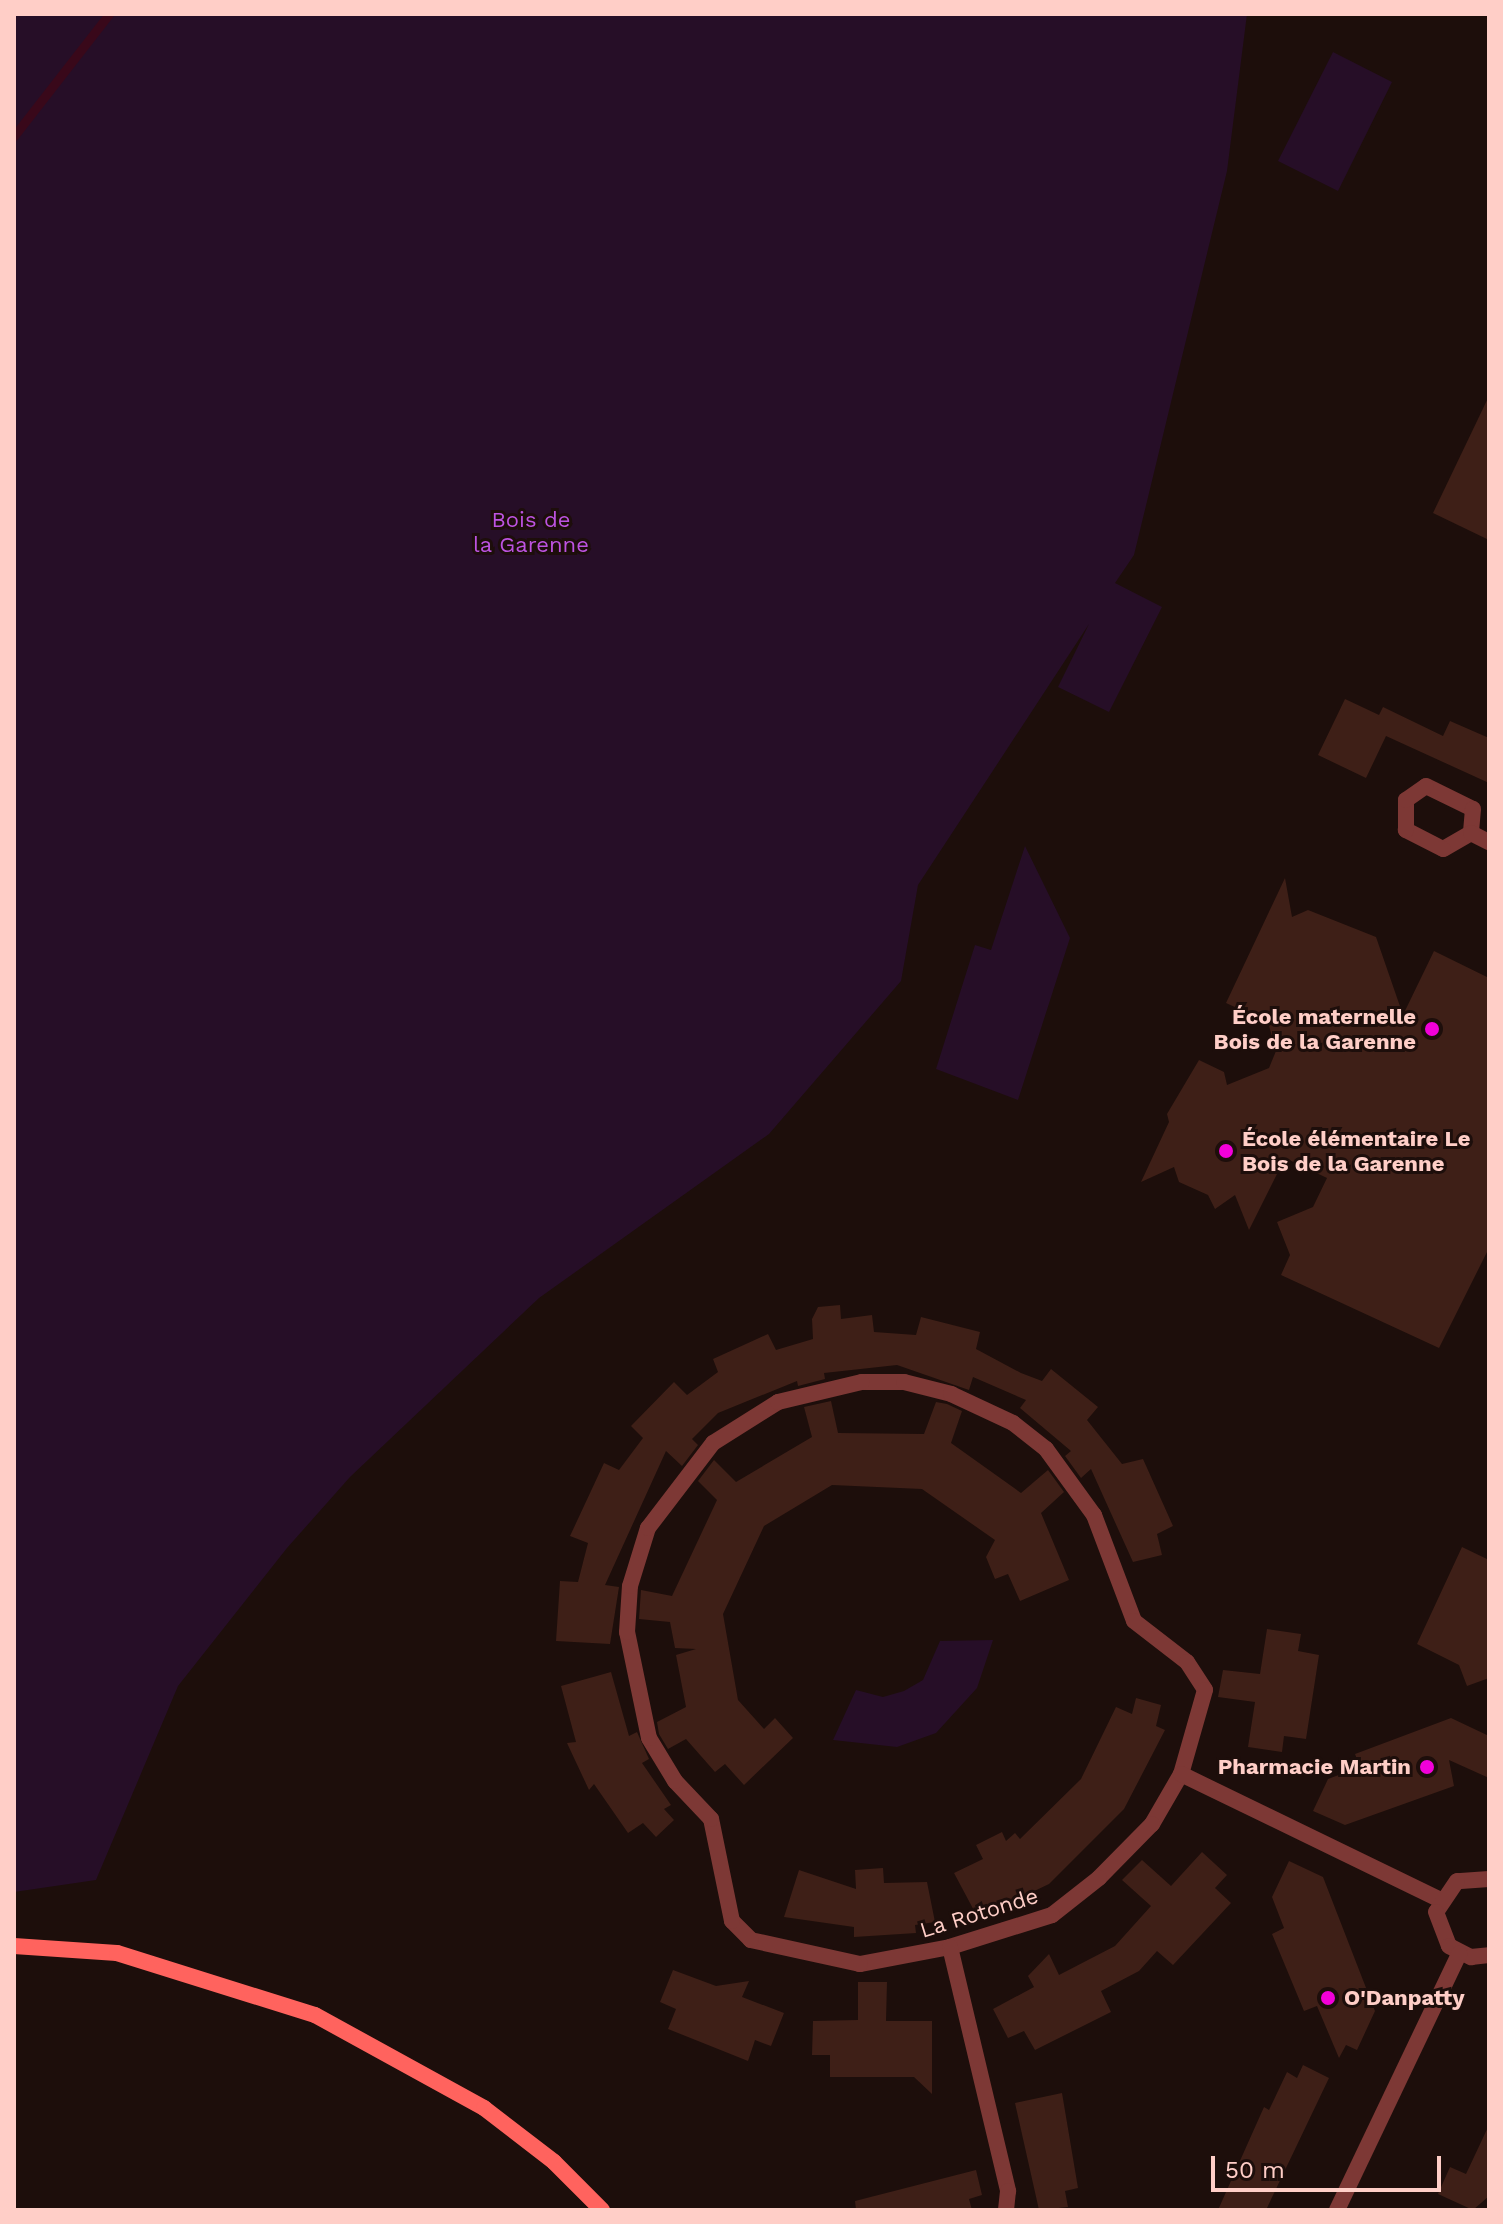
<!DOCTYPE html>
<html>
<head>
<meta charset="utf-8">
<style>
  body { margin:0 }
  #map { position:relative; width:1503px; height:2224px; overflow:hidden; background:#1d0e0b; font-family:"Work Sans",sans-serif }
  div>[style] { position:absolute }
  .green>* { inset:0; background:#260e27 }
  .stream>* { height:9px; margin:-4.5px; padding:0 4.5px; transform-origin:4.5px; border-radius:4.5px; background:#39081a }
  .building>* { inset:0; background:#3e1f17 }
  .minor>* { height:16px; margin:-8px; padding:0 8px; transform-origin:8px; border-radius:8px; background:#7d3835 }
  .tertiary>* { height:16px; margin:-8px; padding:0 8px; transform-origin:8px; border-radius:8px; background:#7d3835 }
  .secondary>* { height:16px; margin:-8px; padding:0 8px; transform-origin:8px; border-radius:8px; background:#ff635e }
  .dots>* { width:22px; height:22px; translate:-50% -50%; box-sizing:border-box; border:4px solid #1d0e0b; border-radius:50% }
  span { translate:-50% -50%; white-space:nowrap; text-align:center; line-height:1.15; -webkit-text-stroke:6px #1d0e0b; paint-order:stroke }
  .park-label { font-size:22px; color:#bd53e0 }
  .poi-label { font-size:22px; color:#ffcec7; font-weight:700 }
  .right { translate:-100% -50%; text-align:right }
  .left { translate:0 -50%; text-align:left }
  .street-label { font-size:22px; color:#ffcec7 }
  .frame { position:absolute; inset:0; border:16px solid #ffcec7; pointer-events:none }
  .scale { position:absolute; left:1211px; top:2156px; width:230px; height:36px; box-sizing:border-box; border:4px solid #ffcec7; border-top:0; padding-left:10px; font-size:24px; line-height:28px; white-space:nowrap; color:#ffcec7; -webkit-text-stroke:6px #1d0e0b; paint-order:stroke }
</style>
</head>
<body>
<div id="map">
  <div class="green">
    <i style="clip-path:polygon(14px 14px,1247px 14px,1227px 171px,1134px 555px,1115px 583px,1162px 607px,1109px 712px,1058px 687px,1089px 624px,918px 885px,901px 981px,769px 1134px,539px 1298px,350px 1477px,287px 1548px,178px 1686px,96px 1880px,14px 1892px)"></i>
    <i style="clip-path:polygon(1333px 52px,1392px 82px,1338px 191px,1278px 161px)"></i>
    <i style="clip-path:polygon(1025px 846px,1070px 938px,1018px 1100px,936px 1069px,975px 945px,991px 950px)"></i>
    <i style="clip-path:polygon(993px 1640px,977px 1688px,936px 1733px,897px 1747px,833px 1740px,856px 1690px,883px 1697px,904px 1691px,923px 1680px,940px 1641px)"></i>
  </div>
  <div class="stream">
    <i style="left:14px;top:136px;width:155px;rotate:-52.1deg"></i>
  </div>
  <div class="building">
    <i style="clip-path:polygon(1489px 396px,1489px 540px,1433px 513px)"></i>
    <i style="clip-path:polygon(1345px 699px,1379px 715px,1383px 707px,1443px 736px,1450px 721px,1489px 738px,1489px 783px,1386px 736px,1366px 778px,1318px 755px)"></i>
    <i style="clip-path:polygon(1285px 878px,1292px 917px,1308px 910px,1376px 937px,1403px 1015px,1434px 951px,1489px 978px,1489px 1248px,1439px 1348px,1281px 1275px,1290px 1255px,1277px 1222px,1313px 1207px,1327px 1178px,1285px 1158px,1249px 1230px,1235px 1195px,1215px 1209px,1208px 1195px,1179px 1182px,1174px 1167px,1141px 1182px,1169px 1122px,1167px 1114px,1199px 1060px,1224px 1072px,1227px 1085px,1269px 1068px,1276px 1051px,1268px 1022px,1226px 1003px)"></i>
    <i style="clip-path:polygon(840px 1305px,841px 1319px,872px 1315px,874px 1332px,916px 1335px,921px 1317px,980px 1332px,976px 1349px,1021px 1373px,1042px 1381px,1051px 1369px,1098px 1407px,1087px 1420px,1122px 1464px,1143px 1459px,1173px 1526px,1157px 1534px,1162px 1555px,1133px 1562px,1091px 1469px,1081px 1478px,1065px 1456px,1071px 1451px,1020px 1408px,1026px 1400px,973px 1377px,969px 1390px,897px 1365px,824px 1373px,825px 1379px,798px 1386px,797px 1381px,718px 1413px,692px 1439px,698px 1445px,682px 1466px,666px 1451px,605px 1585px,619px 1587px,610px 1644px,556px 1641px,560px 1581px,578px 1582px,588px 1543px,570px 1536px,604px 1463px,619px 1470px,643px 1438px,631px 1426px,674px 1382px,687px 1395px,718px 1372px,713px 1359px,768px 1334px,776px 1350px,813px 1339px,812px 1319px,818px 1307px)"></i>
    <i style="clip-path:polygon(831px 1401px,838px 1433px,924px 1434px,936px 1402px,947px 1404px,962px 1411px,951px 1443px,1021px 1493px,1048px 1470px,1064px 1492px,1041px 1513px,1069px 1580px,1020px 1601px,1008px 1574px,995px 1579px,986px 1557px,995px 1540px,922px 1489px,832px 1485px,764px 1526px,723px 1614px,738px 1700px,764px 1729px,775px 1718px,793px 1738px,744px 1785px,725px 1764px,715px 1772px,686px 1739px,668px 1749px,659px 1734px,657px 1722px,686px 1707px,676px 1655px,696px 1649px,675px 1648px,670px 1622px,639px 1619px,641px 1590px,672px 1596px,717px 1500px,698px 1481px,714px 1460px,736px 1482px,812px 1437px,804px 1407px)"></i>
    <i style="clip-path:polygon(1462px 1547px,1489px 1560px,1489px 1678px,1467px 1686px,1459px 1665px,1417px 1644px)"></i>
    <i style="clip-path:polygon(1267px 1629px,1301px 1634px,1298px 1651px,1319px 1655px,1306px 1739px,1284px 1736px,1282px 1752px,1248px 1747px,1255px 1702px,1218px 1697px,1223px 1670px,1260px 1674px)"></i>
    <i style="clip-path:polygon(611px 1672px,629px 1736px,637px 1732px,649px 1759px,642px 1763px,671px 1805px,664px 1809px,674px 1820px,656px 1837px,643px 1823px,628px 1833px,594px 1784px,589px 1790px,567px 1743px,576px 1742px,561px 1686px)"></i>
    <i style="clip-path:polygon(1136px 1698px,1161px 1705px,1156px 1726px,1165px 1730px,1124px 1809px,1049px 1884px,978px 1918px,954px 1873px,983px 1859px,976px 1845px,1002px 1832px,1006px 1841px,1015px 1833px,1020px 1839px,1081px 1779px,1116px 1707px,1132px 1714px)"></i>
    <i style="clip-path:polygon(1451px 1718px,1489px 1736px,1489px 1778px,1449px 1760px,1454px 1786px,1345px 1825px,1313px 1811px,1328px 1779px,1360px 1767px,1355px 1754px)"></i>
    <i style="clip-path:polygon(1202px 1852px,1227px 1875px,1215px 1888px,1231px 1903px,1173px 1965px,1157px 1951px,1139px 1971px,1101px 1991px,1111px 2012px,1035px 2050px,1024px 2031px,1008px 2038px,993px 2009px,1034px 1987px,1028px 1976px,1049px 1954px,1059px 1975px,1115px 1946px,1151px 1906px,1122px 1880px,1142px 1860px,1171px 1886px)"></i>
    <i style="clip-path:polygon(1289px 1861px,1323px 1877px,1375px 2011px,1357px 2050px,1346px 2045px,1339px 2058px,1317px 2006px,1304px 2011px,1272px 1934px,1284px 1928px,1272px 1897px)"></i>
    <i style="clip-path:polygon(883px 1868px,884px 1883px,927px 1882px,935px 1922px,915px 1925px,916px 1933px,854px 1937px,854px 1927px,784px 1917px,799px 1870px,856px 1889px,855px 1870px)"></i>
    <i style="clip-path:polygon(673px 1970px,716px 1986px,749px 1981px,742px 1997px,784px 2013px,771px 2046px,755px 2040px,748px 2061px,668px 2029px,676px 2009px,660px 2002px)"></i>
    <i style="clip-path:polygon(858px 1982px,887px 1982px,886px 2021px,932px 2021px,932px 2094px,914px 2077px,830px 2077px,830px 2055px,812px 2055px,813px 2021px,858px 2020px)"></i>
    <i style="clip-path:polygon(1303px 2065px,1329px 2078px,1266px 2210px,1218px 2210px,1264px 2107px,1269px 2110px,1287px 2072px,1297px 2078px)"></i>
    <i style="clip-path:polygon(1062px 2093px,1078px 2188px,1065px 2191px,1068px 2207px,1039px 2210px,1015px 2103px)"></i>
    <i style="clip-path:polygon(1489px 2125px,1489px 2196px,1473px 2210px,1438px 2194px,1450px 2167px,1466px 2174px)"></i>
    <i style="clip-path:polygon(976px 2170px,982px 2195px,969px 2199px,972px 2210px,856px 2210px,855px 2201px)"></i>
  </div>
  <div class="minor">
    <i style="left:1426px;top:786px;width:52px;rotate:26.1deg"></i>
    <i style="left:1473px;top:809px;width:24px;rotate:95deg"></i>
    <i style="left:1471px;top:833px;width:32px;rotate:150deg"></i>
    <i style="left:1443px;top:849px;width:42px;rotate:-152.8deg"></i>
    <i style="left:1406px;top:830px;width:30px;rotate:-90deg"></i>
    <i style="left:1406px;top:800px;width:24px;rotate:-35deg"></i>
    <i style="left:1471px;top:833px;width:20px;rotate:27deg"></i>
    <i style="left:862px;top:1382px;width:42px"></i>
    <i style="left:904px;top:1382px;width:49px;rotate:14.3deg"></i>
    <i style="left:951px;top:1394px;width:68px;rotate:25.1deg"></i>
    <i style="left:1013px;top:1423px;width:42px;rotate:38.2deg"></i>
    <i style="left:1046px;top:1449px;width:82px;rotate:54deg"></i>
    <i style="left:1094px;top:1515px;width:113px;rotate:69.3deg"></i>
    <i style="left:1134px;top:1621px;width:67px;rotate:37.7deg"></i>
    <i style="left:1187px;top:1662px;width:33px;rotate:57deg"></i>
    <i style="left:1205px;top:1690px;width:87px;rotate:105.9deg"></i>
    <i style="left:1181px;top:1774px;width:58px;rotate:120.1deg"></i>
    <i style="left:1152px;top:1824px;width:76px;rotate:134.5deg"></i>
    <i style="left:1099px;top:1878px;width:60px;rotate:141.8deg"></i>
    <i style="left:1052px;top:1915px;width:107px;rotate:162.6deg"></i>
    <i style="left:950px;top:1947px;width:92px;rotate:169.3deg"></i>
    <i style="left:860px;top:1964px;width:112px;rotate:-167.6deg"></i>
    <i style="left:751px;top:1940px;width:27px;rotate:-135deg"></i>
    <i style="left:732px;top:1921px;width:104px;rotate:-101.6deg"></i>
    <i style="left:711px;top:1819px;width:52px;rotate:-133.5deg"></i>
    <i style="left:675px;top:1781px;width:50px;rotate:-121.2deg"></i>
    <i style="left:649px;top:1738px;width:108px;rotate:-101.7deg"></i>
    <i style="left:627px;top:1632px;width:46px;rotate:-86.3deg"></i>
    <i style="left:630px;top:1586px;width:61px;rotate:-72.8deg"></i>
    <i style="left:648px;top:1528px;width:107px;rotate:-52.6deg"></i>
    <i style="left:713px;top:1443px;width:77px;rotate:-32.2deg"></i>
    <i style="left:778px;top:1402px;width:86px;rotate:-13.4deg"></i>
    <i style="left:1181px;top:1774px;width:288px;rotate:25.9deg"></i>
    <i style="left:950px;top:1947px;width:251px;rotate:76.6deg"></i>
    <i style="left:1008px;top:2191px;width:19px;rotate:96deg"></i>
  </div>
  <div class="tertiary">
    <i style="left:1489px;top:1879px;width:32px;rotate:176deg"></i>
    <i style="left:1457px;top:1881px;width:37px;rotate:124deg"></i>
    <i style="left:1436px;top:1912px;width:36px;rotate:69deg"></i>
    <i style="left:1449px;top:1946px;width:25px;rotate:27deg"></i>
    <i style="left:1471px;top:1957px;width:18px;rotate:-6deg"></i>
    <i style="left:1337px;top:2210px;width:284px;rotate:-64.5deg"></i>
  </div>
  <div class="secondary">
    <i style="left:14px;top:1946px;width:103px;rotate:3.9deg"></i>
    <i style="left:117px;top:1953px;width:207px;rotate:17.4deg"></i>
    <i style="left:315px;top:2015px;width:193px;rotate:28.8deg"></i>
    <i style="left:484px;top:2108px;width:88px;rotate:37.6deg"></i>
    <i style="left:554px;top:2162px;width:68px;rotate:45deg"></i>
  </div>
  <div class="dots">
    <i style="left:1432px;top:1029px;background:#f200d9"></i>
    <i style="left:1226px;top:1151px;background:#f200d9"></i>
    <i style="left:1427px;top:1767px;background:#f200d9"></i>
    <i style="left:1328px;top:1998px;background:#f200d9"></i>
  </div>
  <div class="park-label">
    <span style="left:531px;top:532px">Bois de<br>la Garenne</span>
  </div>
  <div class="poi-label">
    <span class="right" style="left:1416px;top:1029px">École maternelle<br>Bois de la Garenne</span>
    <span class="left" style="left:1242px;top:1151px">École élémentaire Le<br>Bois de la Garenne</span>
    <span class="right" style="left:1411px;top:1767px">Pharmacie Martin</span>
    <span class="left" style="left:1344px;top:1998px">O'Danpatty</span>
  </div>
  <div class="street-label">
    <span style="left:979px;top:1913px;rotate:-17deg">La Rotonde</span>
  </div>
  <div class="frame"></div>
  <div class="scale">50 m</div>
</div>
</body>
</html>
